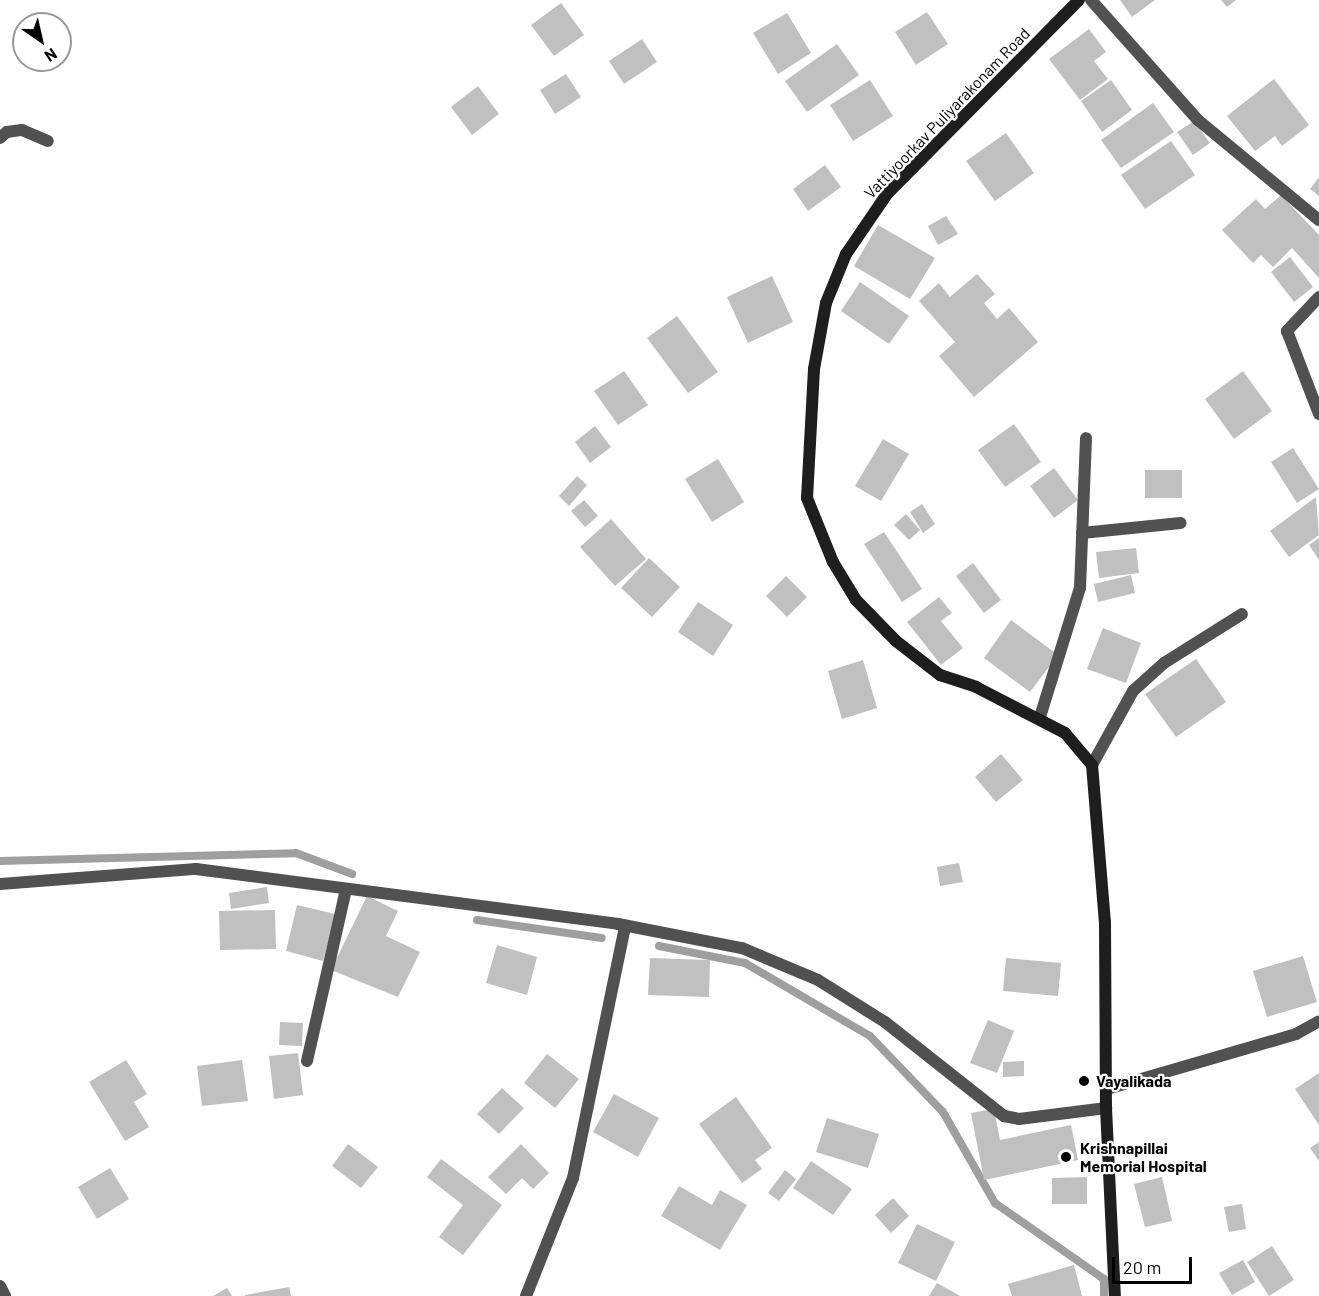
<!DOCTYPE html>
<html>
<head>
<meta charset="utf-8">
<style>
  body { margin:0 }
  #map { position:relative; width:1319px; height:1296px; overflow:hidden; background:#fff; font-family:Barlow,sans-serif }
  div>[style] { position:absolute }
  .stream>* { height:8px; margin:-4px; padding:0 4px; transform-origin:4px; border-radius:4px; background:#9f9f9f }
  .building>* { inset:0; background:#c0c0c0 }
  .minor>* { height:12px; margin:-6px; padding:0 6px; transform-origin:6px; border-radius:6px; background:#515151 }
  .secondary>* { height:12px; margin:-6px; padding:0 6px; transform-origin:6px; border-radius:6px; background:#1e1e1e }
  .dots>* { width:16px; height:16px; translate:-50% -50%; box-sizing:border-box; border:3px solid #fff; border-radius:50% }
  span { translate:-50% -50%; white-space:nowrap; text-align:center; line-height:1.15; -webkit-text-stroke:4.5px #fff; paint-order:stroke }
  .street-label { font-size:16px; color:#000 }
  .poi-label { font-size:16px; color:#000; font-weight:700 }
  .left { translate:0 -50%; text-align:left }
  .north { position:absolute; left:12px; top:12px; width:60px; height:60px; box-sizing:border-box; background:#fff; border:2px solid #999; border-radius:50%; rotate:146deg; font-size:16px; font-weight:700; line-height:24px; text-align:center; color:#000 }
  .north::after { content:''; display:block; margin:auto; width:21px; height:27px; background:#000; clip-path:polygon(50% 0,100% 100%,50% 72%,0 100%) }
  .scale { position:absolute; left:1112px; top:1257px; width:80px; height:27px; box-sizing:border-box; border:3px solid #000; border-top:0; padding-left:8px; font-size:18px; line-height:21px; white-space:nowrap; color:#000; -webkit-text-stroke:4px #fff; paint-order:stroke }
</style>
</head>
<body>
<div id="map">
  <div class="stream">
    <i style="left:0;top:861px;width:296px;rotate:-1.5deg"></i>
    <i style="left:296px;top:853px;width:60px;rotate:20.6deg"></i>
    <i style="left:477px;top:920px;width:126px;rotate:8.2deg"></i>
    <i style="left:659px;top:946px;width:88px;rotate:11.2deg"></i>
    <i style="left:745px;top:963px;width:145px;rotate:30.3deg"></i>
    <i style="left:870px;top:1036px;width:105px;rotate:46.2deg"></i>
    <i style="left:943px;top:1112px;width:105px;rotate:60.3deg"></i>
    <i style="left:995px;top:1203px;width:133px;rotate:34.9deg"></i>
    <i style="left:1104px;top:1279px;width:17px;rotate:90deg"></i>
  </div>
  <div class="building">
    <i style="clip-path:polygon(1120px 0,1155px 0,1132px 17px)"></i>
    <i style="clip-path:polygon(1221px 0,1236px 0,1227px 7px)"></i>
    <i style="clip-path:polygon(561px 3px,584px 35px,554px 56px,531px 25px)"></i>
    <i style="clip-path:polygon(927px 12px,948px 44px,916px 65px,895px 32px)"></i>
    <i style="clip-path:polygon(787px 13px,811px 53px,778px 74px,753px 33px)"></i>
    <i style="clip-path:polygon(1089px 29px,1106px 52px,1094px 61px,1108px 79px,1080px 100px,1049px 59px)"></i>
    <i style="clip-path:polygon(642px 39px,657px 62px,624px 84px,609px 61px)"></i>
    <i style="clip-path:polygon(837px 44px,859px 75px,807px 112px,785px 81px)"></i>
    <i style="clip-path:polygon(566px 74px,581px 97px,555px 114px,540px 90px)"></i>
    <i style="clip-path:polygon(1274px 79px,1309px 125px,1282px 146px,1275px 136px,1255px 151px,1227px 116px)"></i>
    <i style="clip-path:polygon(870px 80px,893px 116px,853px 141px,830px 105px)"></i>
    <i style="clip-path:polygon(1111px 80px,1132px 110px,1102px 132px,1081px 101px)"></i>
    <i style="clip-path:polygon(478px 86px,499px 114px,472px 135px,451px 107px)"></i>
    <i style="clip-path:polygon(1153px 103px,1174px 132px,1121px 168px,1101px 140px)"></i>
    <i style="clip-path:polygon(1194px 121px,1210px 143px,1193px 155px,1177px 132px)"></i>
    <i style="clip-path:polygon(1006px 133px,1034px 173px,995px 201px,966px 161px)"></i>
    <i style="clip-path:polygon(1171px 141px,1195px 175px,1145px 209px,1121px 175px)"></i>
    <i style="clip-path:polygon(825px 165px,841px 187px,808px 211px,793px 189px)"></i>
    <i style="clip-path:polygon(1319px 177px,1319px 196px,1310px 189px)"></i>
    <i style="clip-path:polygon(1281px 195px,1319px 235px,1319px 278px,1292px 248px,1273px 267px,1261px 255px,1253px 263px,1222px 230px,1256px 199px,1265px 209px)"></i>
    <i style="clip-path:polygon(946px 216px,958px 234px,938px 245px,928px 226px)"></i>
    <i style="clip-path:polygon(878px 225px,935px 258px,910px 299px,854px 266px)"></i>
    <i style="clip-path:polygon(1290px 257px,1313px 287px,1294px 302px,1271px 272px)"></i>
    <i style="clip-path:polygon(977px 274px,995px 294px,984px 303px,997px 319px,1009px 308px,1038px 342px,974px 397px,939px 356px,955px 342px,919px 301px,939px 283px,950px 297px)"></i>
    <i style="clip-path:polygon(772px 276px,793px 322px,748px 343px,727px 297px)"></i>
    <i style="clip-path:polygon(860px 282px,909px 316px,889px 344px,841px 311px)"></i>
    <i style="clip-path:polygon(677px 316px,718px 372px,688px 393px,647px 338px)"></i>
    <i style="clip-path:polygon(624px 371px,648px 405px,618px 425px,594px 391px)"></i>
    <i style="clip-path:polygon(1243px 371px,1272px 411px,1234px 439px,1205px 399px)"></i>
    <i style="clip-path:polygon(1014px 424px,1041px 462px,1005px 487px,978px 450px)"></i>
    <i style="clip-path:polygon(595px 426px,611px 447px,590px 463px,575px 442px)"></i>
    <i style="clip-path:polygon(883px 439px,909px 454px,881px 501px,855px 486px)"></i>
    <i style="clip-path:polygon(1293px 448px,1319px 489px,1297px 503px,1271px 462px)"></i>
    <i style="clip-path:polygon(718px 459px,744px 502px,712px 522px,685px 479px)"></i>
    <i style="clip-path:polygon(1054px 468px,1078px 500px,1054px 518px,1030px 486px)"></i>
    <i style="clip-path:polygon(1145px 470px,1182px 470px,1182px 498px,1145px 498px)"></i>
    <i style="clip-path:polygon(577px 476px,587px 485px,569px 506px,559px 496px)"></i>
    <i style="clip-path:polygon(1316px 497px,1319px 535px,1289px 557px,1270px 531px)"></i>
    <i style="clip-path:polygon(584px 500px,598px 516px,585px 527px,571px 511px)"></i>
    <i style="clip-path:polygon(922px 504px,935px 524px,923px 533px,910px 512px)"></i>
    <i style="clip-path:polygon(906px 514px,920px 530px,909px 540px,894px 525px)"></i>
    <i style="clip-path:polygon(611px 519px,646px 559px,615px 586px,580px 547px)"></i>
    <i style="clip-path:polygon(884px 532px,922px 589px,902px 602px,864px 544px)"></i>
    <i style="clip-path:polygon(1319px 538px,1319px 560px,1309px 545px)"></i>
    <i style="clip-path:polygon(1136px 548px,1139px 573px,1099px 578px,1096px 552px)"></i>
    <i style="clip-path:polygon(649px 558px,680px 587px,652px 617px,621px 588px)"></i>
    <i style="clip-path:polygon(973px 563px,1001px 600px,984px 613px,956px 576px)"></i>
    <i style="clip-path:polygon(1131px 575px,1135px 593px,1098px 602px,1094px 584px)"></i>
    <i style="clip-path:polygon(786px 576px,807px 597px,787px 617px,766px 596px)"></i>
    <i style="clip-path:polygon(939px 597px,952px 613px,941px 621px,963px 648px,941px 665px,907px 622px)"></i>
    <i style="clip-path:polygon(698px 602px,733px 625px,713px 656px,678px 632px)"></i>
    <i style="clip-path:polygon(1011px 620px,1058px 655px,1030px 692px,984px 658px)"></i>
    <i style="clip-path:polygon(1103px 628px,1141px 643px,1126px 683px,1087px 669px)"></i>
    <i style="clip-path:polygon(1196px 659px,1226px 702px,1176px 737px,1145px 694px)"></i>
    <i style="clip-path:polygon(863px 660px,877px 708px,842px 719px,828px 671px)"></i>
    <i style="clip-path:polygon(1001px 754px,1023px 780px,996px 802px,975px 777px)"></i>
    <i style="clip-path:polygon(959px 863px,963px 882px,940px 886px,937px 867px)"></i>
    <i style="clip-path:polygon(267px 887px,269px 903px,231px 909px,229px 893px)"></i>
    <i style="clip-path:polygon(367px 896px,398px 911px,386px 936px,420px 952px,398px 997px,331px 970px)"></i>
    <i style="clip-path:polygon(297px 905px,335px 914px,323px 961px,286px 951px)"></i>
    <i style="clip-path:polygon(275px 910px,276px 949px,220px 950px,219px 911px)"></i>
    <i style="clip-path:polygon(497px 945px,537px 957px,527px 995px,486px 983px)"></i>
    <i style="clip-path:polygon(1303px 956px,1317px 1002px,1267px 1017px,1253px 971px)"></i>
    <i style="clip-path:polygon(650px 958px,710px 960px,709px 997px,648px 995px)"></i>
    <i style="clip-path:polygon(1006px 958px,1061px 963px,1058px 996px,1003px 991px)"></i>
    <i style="clip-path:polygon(988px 1020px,1014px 1031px,997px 1073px,970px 1063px)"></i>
    <i style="clip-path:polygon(280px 1022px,303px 1023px,302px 1046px,279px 1045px)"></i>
    <i style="clip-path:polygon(298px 1053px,303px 1095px,274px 1099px,269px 1056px)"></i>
    <i style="clip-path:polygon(547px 1054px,579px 1079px,555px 1108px,524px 1083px)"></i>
    <i style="clip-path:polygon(126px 1060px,147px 1094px,134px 1102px,149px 1127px,125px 1141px,89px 1082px)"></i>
    <i style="clip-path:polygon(242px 1060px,248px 1101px,202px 1106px,197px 1066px)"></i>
    <i style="clip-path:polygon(1024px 1061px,1024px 1076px,1003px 1077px,1003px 1062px)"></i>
    <i style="clip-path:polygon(1319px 1073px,1319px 1125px,1295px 1089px)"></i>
    <i style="clip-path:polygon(502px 1088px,524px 1108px,499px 1134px,477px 1114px)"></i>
    <i style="clip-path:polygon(614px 1094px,659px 1118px,638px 1157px,593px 1132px)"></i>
    <i style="clip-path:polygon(736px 1097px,772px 1148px,755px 1160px,762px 1169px,742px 1183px,699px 1124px)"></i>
    <i style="clip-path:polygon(994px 1109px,1000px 1140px,1071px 1125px,1078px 1160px,984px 1180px,971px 1113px)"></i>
    <i style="clip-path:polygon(827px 1118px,879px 1134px,868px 1168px,816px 1152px)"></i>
    <i style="clip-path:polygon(1319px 1142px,1319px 1161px,1310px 1148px)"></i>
    <i style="clip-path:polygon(348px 1144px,378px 1167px,361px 1188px,332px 1166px)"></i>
    <i style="clip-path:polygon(521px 1144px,549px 1173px,533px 1189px,522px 1178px,506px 1194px,488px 1177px)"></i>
    <i style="clip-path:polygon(441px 1159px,502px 1205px,463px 1255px,439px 1237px,463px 1205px,427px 1177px)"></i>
    <i style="clip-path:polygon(811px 1161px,852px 1189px,833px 1215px,793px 1188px)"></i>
    <i style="clip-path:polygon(110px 1168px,129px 1199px,97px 1219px,78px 1187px)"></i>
    <i style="clip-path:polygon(785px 1170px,796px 1179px,779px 1201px,768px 1193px)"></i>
    <i style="clip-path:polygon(1087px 1177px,1087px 1204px,1052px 1204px,1052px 1178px)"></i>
    <i style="clip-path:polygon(1162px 1177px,1172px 1221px,1145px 1227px,1134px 1184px)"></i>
    <i style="clip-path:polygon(679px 1186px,712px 1205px,720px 1190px,747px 1205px,720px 1250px,661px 1216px)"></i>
    <i style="clip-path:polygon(893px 1198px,909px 1216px,891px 1233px,875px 1215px)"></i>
    <i style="clip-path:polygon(1242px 1204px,1246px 1229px,1229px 1232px,1224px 1207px)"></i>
    <i style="clip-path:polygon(917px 1224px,955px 1242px,936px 1281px,898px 1263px)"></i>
    <i style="clip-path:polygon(1272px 1246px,1294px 1280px,1269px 1296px,1247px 1262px)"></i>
    <i style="clip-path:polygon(1243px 1260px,1255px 1282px,1232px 1295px,1219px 1273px)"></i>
    <i style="clip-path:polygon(1074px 1265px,1082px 1296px,1012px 1296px,1008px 1284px)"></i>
    <i style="clip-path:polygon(937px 1283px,960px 1296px,929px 1296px)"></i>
    <i style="clip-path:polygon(289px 1287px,291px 1296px,245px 1296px,245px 1295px)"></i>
    <i style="clip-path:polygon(227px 1288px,232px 1296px,213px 1296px)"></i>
  </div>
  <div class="minor">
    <i style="left:1091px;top:0;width:161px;rotate:48.3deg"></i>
    <i style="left:1198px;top:120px;width:157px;rotate:39.6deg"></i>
    <i style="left:0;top:138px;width:9px;rotate:-41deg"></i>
    <i style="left:7px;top:132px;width:15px;rotate:-8deg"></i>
    <i style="left:22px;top:130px;width:28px;rotate:23deg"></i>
    <i style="left:1319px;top:297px;width:47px;rotate:133.3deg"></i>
    <i style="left:1287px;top:331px;width:89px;rotate:68.9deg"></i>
    <i style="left:1082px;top:533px;width:99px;rotate:-5.8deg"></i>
    <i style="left:1040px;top:717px;width:135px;rotate:-72.8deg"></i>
    <i style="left:1080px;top:588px;width:150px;rotate:-87.7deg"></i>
    <i style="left:1092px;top:765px;width:85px;rotate:-61deg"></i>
    <i style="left:1133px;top:691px;width:42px;rotate:-42.1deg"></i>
    <i style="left:1164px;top:663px;width:92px;rotate:-32.1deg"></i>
    <i style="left:0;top:884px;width:197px;rotate:-4.4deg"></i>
    <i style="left:196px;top:869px;width:426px;rotate:7.4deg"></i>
    <i style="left:618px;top:924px;width:126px;rotate:11deg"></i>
    <i style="left:742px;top:948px;width:82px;rotate:22.8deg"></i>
    <i style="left:818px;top:980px;width:79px;rotate:32.1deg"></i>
    <i style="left:885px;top:1022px;width:152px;rotate:38.3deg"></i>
    <i style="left:1004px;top:1116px;width:15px;rotate:11deg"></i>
    <i style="left:1019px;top:1119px;width:88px;rotate:-7.2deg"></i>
    <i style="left:307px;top:1061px;width:176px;rotate:-77.2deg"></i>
    <i style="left:1107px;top:1089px;width:197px;rotate:-16.2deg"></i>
    <i style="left:1296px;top:1034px;width:26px;rotate:-29deg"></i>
    <i style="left:0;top:1286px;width:11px;rotate:63deg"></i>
    <i style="left:526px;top:1296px;width:127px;rotate:-68.3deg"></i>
    <i style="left:573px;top:1178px;width:257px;rotate:-78.3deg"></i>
  </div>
  <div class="secondary">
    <i style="left:1079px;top:0;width:273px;rotate:134.7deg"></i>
    <i style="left:887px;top:194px;width:73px;rotate:124.3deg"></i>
    <i style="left:846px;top:254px;width:53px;rotate:112.2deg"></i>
    <i style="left:826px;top:303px;width:67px;rotate:100.3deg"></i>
    <i style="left:814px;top:369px;width:129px;rotate:93.1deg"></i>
    <i style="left:807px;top:498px;width:69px;rotate:67.9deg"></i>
    <i style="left:833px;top:562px;width:44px;rotate:58.8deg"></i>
    <i style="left:856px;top:600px;width:57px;rotate:45.7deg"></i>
    <i style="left:896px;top:641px;width:56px;rotate:37.7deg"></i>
    <i style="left:940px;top:675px;width:38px;rotate:18deg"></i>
    <i style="left:976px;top:687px;width:100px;rotate:27.3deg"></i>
    <i style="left:1065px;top:733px;width:42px;rotate:49.8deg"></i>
    <i style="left:1092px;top:765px;width:158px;rotate:85.3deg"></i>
    <i style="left:1105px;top:922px;width:186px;rotate:89.7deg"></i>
    <i style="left:1106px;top:1108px;width:188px;rotate:87.3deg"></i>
  </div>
  <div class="dots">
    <i style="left:1084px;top:1081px;background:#000"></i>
    <i style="left:1066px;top:1157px;background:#000"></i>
  </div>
  <div class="street-label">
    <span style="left:947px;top:113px;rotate:-46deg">Vattiyoorkav Puliyarakonam Road</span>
  </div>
  <div class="poi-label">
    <span class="left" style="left:1096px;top:1081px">Vayalikada</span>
    <span class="left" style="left:1080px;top:1157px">Krishnapillai<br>Memorial Hospital</span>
  </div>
  <div class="north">N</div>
  <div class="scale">20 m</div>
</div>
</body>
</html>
